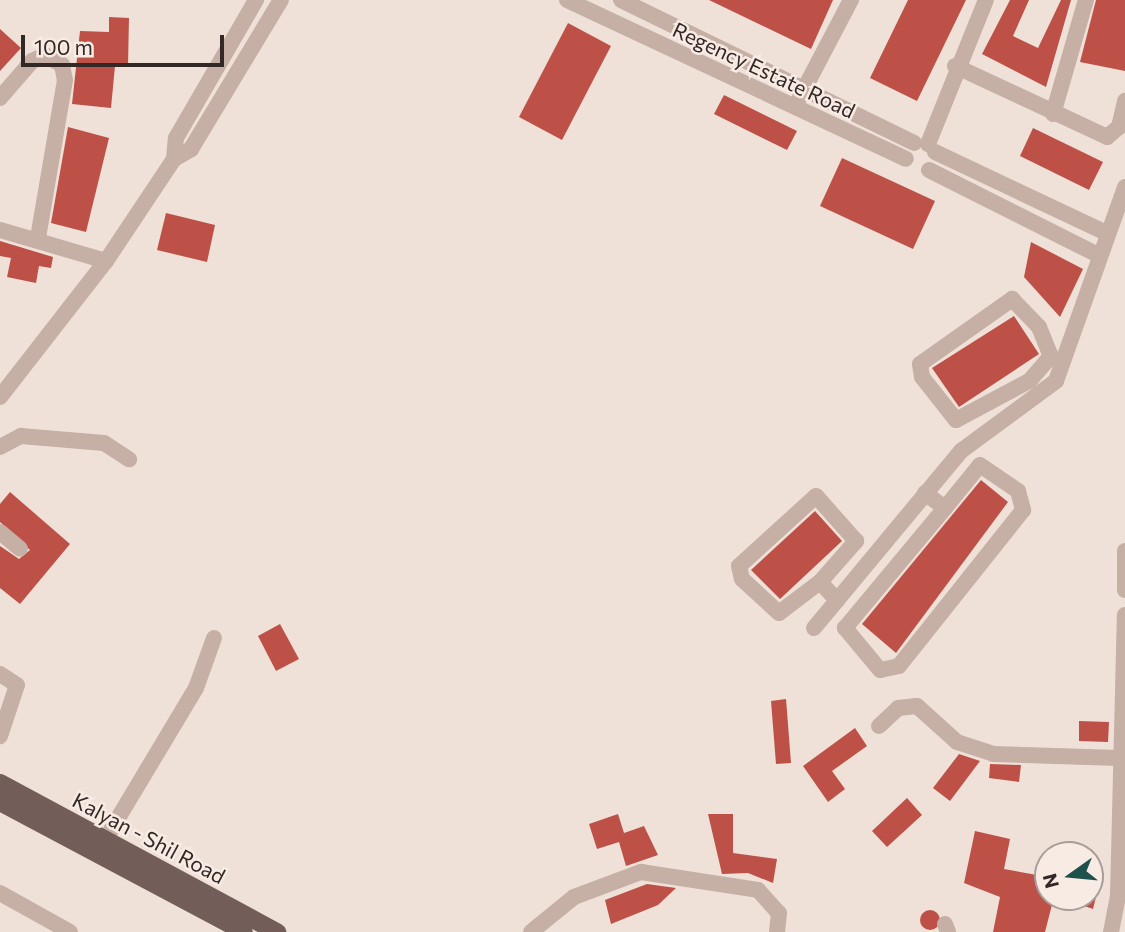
<!DOCTYPE html>
<html>
<head>
<meta charset="utf-8">
<style>
  body { margin:0 }
  #map { position:relative; width:1125px; height:932px; overflow:hidden; background:#efe1d8; font-family:Commissioner,sans-serif }
  div>[style] { position:absolute }
  .building>* { inset:0; background:#be5147 }
  .round { border-radius:50% }
  .minor>* { height:16px; margin:-8px; padding:0 8px; transform-origin:8px; border-radius:8px; background:#c6afa5 }
  .major>* { height:18px; margin:-9px; padding:0 9px; transform-origin:9px; border-radius:9px; background:#735d58 }
  span { translate:-50% -50%; white-space:nowrap; text-align:center; line-height:1.15; -webkit-text-stroke:5px #f7ebe4; paint-order:stroke }
  .street-label { font-size:21px; color:#322826 }
  .north { position:absolute; left:1034px; top:841px; width:70px; height:70px; box-sizing:border-box; background:#f7ebe4; border:2px solid #a89d98; border-radius:50%; rotate:255deg; font-size:19px; font-weight:700; line-height:28px; text-align:center; color:#322826 }
  .north::after { content:''; display:block; margin:auto; width:24px; height:32px; background:#1e504c; clip-path:polygon(50% 0,100% 100%,50% 72%,0 100%) }
  .scale { position:absolute; left:21px; top:35px; width:203px; height:32px; box-sizing:border-box; border:4px solid #322826; border-top:0; padding-left:9px; font-size:21px; line-height:24px; white-space:nowrap; color:#322826; -webkit-text-stroke:5px #f7ebe4; paint-order:stroke }
</style>
</head>
<body>
<div id="map">
  <div class="building">
    <i style="clip-path:polygon(709px 0,833px 0,811px 49px)"></i>
    <i style="clip-path:polygon(908px 0,966px 0,917px 101px,870px 78px)"></i>
    <i style="clip-path:polygon(1010px 0,1029px 0,1013px 36px,1038px 48px,1061px 0,1071px 0,1046px 87px,982px 54px)"></i>
    <i style="clip-path:polygon(1096px 0,1125px 0,1125px 71px,1080px 62px)"></i>
    <i style="clip-path:polygon(109px 17px,129px 18px,128px 66px,115px 66px,111px 108px,72px 104px,80px 31px,109px 32px)"></i>
    <i style="clip-path:polygon(568px 23px,611px 46px,562px 140px,519px 117px)"></i>
    <i style="clip-path:polygon(0 29px,21px 48px,0 71px)"></i>
    <i style="clip-path:polygon(724px 95px,797px 131px,787px 150px,714px 114px)"></i>
    <i style="clip-path:polygon(68px 127px,109px 138px,86px 232px,51px 223px)"></i>
    <i style="clip-path:polygon(1033px 128px,1103px 162px,1089px 190px,1020px 156px)"></i>
    <i style="clip-path:polygon(842px 158px,935px 201px,913px 249px,820px 206px)"></i>
    <i style="clip-path:polygon(166px 213px,215px 225px,207px 262px,157px 250px)"></i>
    <i style="clip-path:polygon(0 241px,53px 257px,51px 268px,39px 266px,36px 283px,7px 277px,11px 258px,0 256px)"></i>
    <i style="clip-path:polygon(1031px 242px,1083px 269px,1060px 317px,1024px 277px)"></i>
    <i style="clip-path:polygon(1014px 316px,1039px 354px,959px 407px,932px 368px)"></i>
    <i style="clip-path:polygon(981px 480px,1008px 502px,896px 653px,862px 624px)"></i>
    <i style="clip-path:polygon(10px 492px,70px 544px,20px 604px,0 588px,0 546px,19px 559px,30px 550px,0 522px,0 504px)"></i>
    <i style="clip-path:polygon(815px 511px,842px 541px,780px 599px,751px 570px)"></i>
    <i style="clip-path:polygon(280px 624px,299px 659px,276px 671px,258px 636px)"></i>
    <i style="clip-path:polygon(786px 699px,791px 763px,776px 764px,771px 701px)"></i>
    <i style="clip-path:polygon(1079px 721px,1109px 722px,1108px 742px,1079px 741px)"></i>
    <i style="clip-path:polygon(855px 728px,867px 746px,832px 771px,845px 789px,828px 802px,803px 766px)"></i>
    <i style="clip-path:polygon(959px 754px,980px 761px,950px 801px,933px 788px)"></i>
    <i style="clip-path:polygon(990px 764px,1021px 765px,1019px 782px,989px 778px)"></i>
    <i style="clip-path:polygon(907px 798px,922px 815px,887px 847px,872px 831px)"></i>
    <i style="clip-path:polygon(618px 814px,624px 833px,644px 826px,658px 855px,626px 866px,619px 842px,597px 849px,589px 824px)"></i>
    <i style="clip-path:polygon(708px 814px,733px 814px,733px 853px,777px 859px,773px 883px,748px 873px,722px 874px)"></i>
    <i style="clip-path:polygon(975px 831px,1010px 839px,1004px 869px,1048px 877px,1048px 897px,1054px 897px,1045px 932px,993px 932px,1000px 897px,964px 883px)"></i>
    <i style="clip-path:polygon(647px 884px,676px 888px,658px 905px,611px 924px,605px 900px)"></i>
    <i style="clip-path:polygon(1058px 897px,1096px 897px,1093px 909px)"></i>
    <i class="round" style="left:920px;top:910px;width:20px;height:20px"></i>
  </div>
  <div class="minor">
    <i style="left:567px;top:0;width:374px;rotate:25.1deg"></i>
    <i style="left:621px;top:0;width:326px;rotate:26deg"></i>
    <i style="left:955px;top:66px;width:168px;rotate:25deg"></i>
    <i style="left:1107px;top:137px;width:16px;rotate:-40deg"></i>
    <i style="left:1119px;top:127px;width:27px;rotate:-77deg"></i>
    <i style="left:800px;top:97px;width:110px;rotate:-62.3deg"></i>
    <i style="left:0;top:98px;width:49px;rotate:-49.1deg"></i>
    <i style="left:32px;top:61px;width:14px;rotate:-25deg"></i>
    <i style="left:45px;top:55px;width:20px;rotate:30deg"></i>
    <i style="left:62px;top:65px;width:15px;rotate:79deg"></i>
    <i style="left:65px;top:80px;width:160px;rotate:99.7deg"></i>
    <i style="left:1053px;top:114px;width:119px;rotate:-73.9deg"></i>
    <i style="left:928px;top:144px;width:155px;rotate:-68.1deg"></i>
    <i style="left:935px;top:152px;width:189px;rotate:25.3deg"></i>
    <i style="left:174px;top:159px;width:20px;rotate:-30deg"></i>
    <i style="left:191px;top:149px;width:174px;rotate:-58.9deg"></i>
    <i style="left:929px;top:170px;width:189px;rotate:26.7deg"></i>
    <i style="left:0;top:230px;width:110px;rotate:16.3deg"></i>
    <i style="left:1012px;top:299px;width:39px;rotate:46deg"></i>
    <i style="left:1039px;top:327px;width:31px;rotate:68deg"></i>
    <i style="left:1051px;top:356px;width:33px;rotate:131deg"></i>
    <i style="left:1029px;top:381px;width:83px;rotate:151.9deg"></i>
    <i style="left:956px;top:420px;width:55px;rotate:-128.3deg"></i>
    <i style="left:922px;top:377px;width:13px;rotate:-99deg"></i>
    <i style="left:920px;top:364px;width:113px;rotate:-35.2deg"></i>
    <i style="left:0;top:397px;width:172px;rotate:-52.1deg"></i>
    <i style="left:106px;top:261px;width:123px;rotate:-56.3deg"></i>
    <i style="left:174px;top:159px;width:21px;rotate:-85deg"></i>
    <i style="left:176px;top:138px;width:160px;rotate:-59.9deg"></i>
    <i style="left:0;top:447px;width:24px;rotate:-28deg"></i>
    <i style="left:21px;top:436px;width:83px;rotate:4.8deg"></i>
    <i style="left:104px;top:443px;width:30px;rotate:33deg"></i>
    <i style="left:925px;top:493px;width:25px;rotate:37deg"></i>
    <i style="left:945px;top:508px;width:55px;rotate:-50.9deg"></i>
    <i style="left:980px;top:465px;width:46px;rotate:34.4deg"></i>
    <i style="left:1018px;top:491px;width:20px;rotate:75deg"></i>
    <i style="left:1023px;top:510px;width:199px;rotate:128.5deg"></i>
    <i style="left:899px;top:666px;width:19px;rotate:168deg"></i>
    <i style="left:880px;top:670px;width:55px;rotate:-129.8deg"></i>
    <i style="left:845px;top:628px;width:156px;rotate:-50.2deg"></i>
    <i style="left:0;top:532px;width:26px;rotate:40deg"></i>
    <i style="left:1125px;top:551px;width:39px;rotate:90deg"></i>
    <i style="left:820px;top:582px;width:55px;rotate:-48.7deg"></i>
    <i style="left:856px;top:541px;width:60px;rotate:-131.6deg"></i>
    <i style="left:816px;top:496px;width:104px;rotate:137.7deg"></i>
    <i style="left:739px;top:566px;width:13px;rotate:77deg"></i>
    <i style="left:742px;top:579px;width:50px;rotate:42.6deg"></i>
    <i style="left:779px;top:613px;width:51px;rotate:-37.1deg"></i>
    <i style="left:820px;top:582px;width:25px;rotate:47deg"></i>
    <i style="left:814px;top:628px;width:230px;rotate:-50.3deg"></i>
    <i style="left:961px;top:451px;width:118px;rotate:-36.4deg"></i>
    <i style="left:1056px;top:381px;width:206px;rotate:-70.4deg"></i>
    <i style="left:0;top:674px;width:20px;rotate:33deg"></i>
    <i style="left:17px;top:685px;width:54px;rotate:108.4deg"></i>
    <i style="left:879px;top:726px;width:26px;rotate:-43deg"></i>
    <i style="left:898px;top:708px;width:19px;rotate:-6deg"></i>
    <i style="left:917px;top:706px;width:54px;rotate:42deg"></i>
    <i style="left:957px;top:742px;width:38px;rotate:18deg"></i>
    <i style="left:993px;top:754px;width:126px;rotate:1.8deg"></i>
    <i style="left:105px;top:840px;width:177px;rotate:-59.1deg"></i>
    <i style="left:196px;top:688px;width:53px;rotate:-70.2deg"></i>
    <i style="left:0;top:893px;width:80px;rotate:29.1deg"></i>
    <i style="left:945px;top:924px;width:9px;rotate:69deg"></i>
    <i style="left:531px;top:932px;width:55px;rotate:-39.1deg"></i>
    <i style="left:574px;top:897px;width:72px;rotate:-20.5deg"></i>
    <i style="left:641px;top:872px;width:118px;rotate:8.7deg"></i>
    <i style="left:758px;top:890px;width:31px;rotate:48deg"></i>
    <i style="left:779px;top:913px;width:19px;rotate:96deg"></i>
    <i style="left:1111px;top:932px;width:37px;rotate:-79deg"></i>
    <i style="left:1118px;top:896px;width:281px;rotate:-88.6deg"></i>
  </div>
  <div class="major">
    <i style="left:0;top:783px;width:315px;rotate:28.3deg"></i>
    <i style="left:0;top:802px;width:276px;rotate:28deg"></i>
  </div>
  <div class="street-label">
    <span style="left:764px;top:70px;rotate:25deg">Regency Estate Road</span>
    <span style="left:149px;top:838px;rotate:28deg">Kalyan - Shil Road</span>
  </div>
  <div class="north">N</div>
  <div class="scale">100 m</div>
</div>
</body>
</html>
